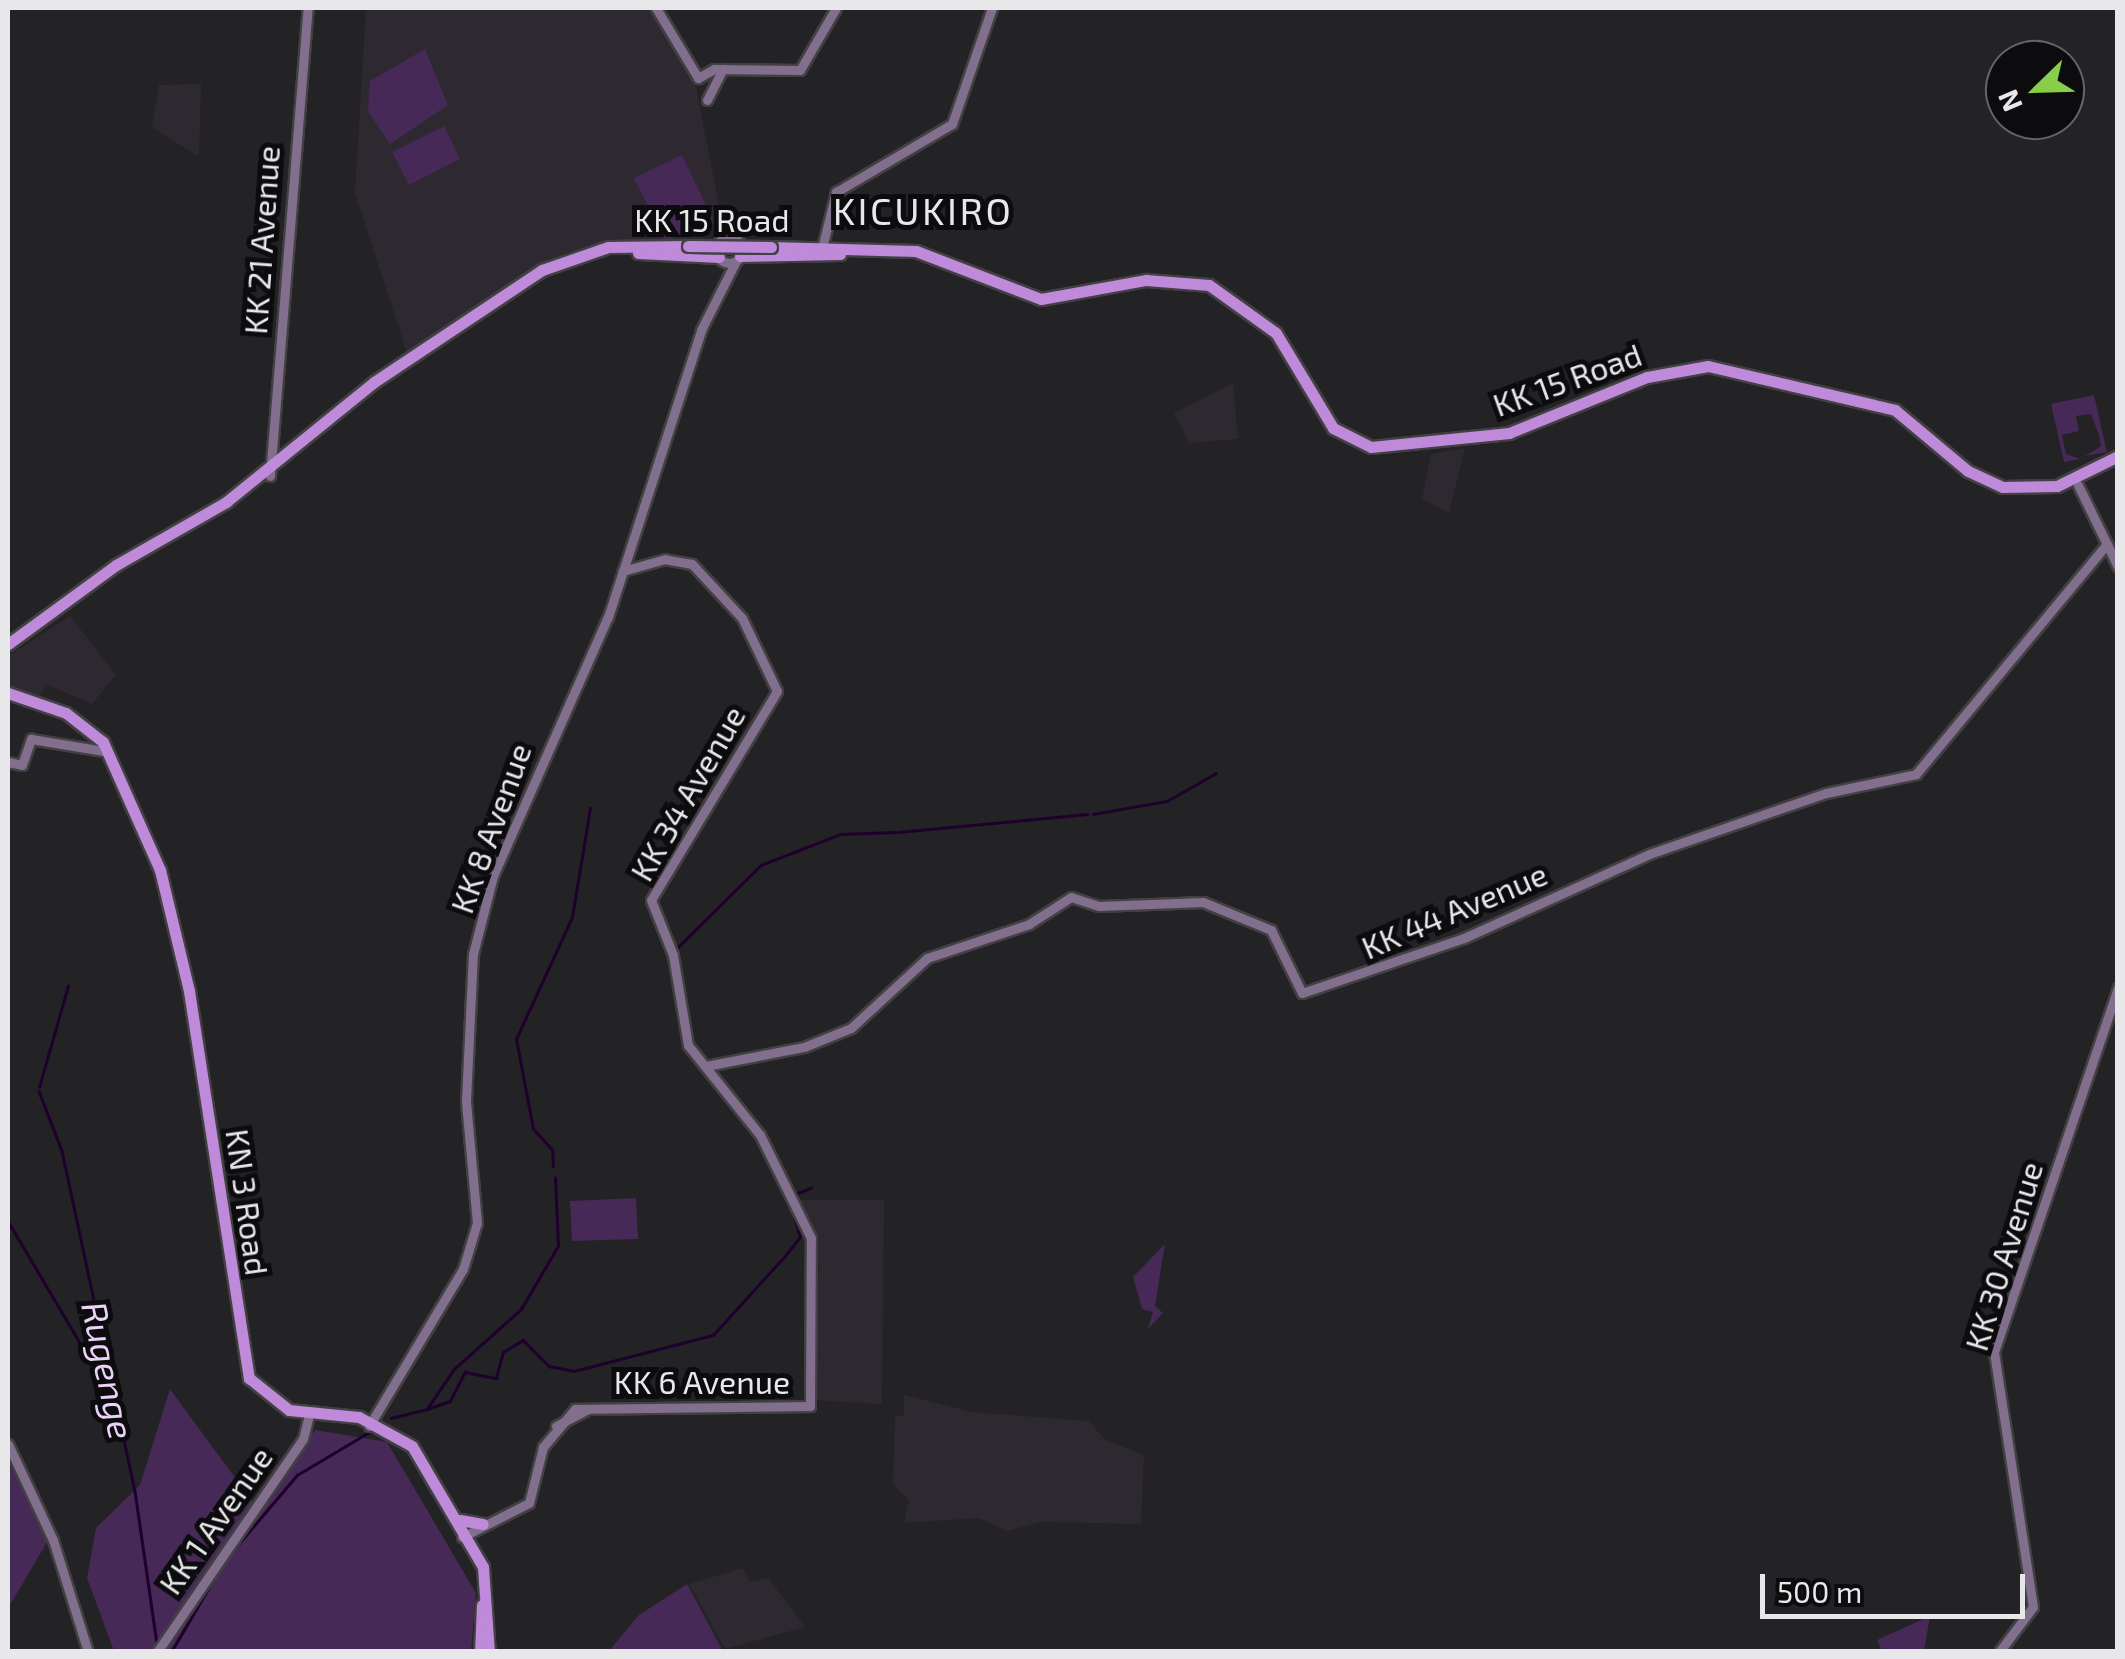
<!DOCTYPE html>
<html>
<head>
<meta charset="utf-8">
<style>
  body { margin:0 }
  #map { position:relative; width:2125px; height:1659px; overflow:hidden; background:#232224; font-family:"Exo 2",sans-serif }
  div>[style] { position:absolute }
  .built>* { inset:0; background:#2e2931 }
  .green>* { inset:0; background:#462956 }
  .stream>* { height:2.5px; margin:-1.25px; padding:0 1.25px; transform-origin:1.25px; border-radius:1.25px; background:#1f002d }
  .roads { filter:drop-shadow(2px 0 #424043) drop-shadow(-2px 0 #424043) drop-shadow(0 2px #424043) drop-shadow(0 -2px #424043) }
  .secondary>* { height:9px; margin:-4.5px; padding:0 4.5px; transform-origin:4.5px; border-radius:4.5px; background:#826e8d }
  .secondary>.ring { margin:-4.5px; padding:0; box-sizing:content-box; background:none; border:9px solid #826e8d; border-radius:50% }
  .trunk>* { height:11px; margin:-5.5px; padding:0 5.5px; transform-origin:5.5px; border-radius:5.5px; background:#be8ad9 }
  .bridges { filter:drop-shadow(2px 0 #424043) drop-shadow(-2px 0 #424043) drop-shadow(0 2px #424043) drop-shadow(0 -2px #424043) }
  .trunk-bridge>* { height:11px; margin:-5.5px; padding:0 5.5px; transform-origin:5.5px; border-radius:5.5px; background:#be8ad9 }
  span { translate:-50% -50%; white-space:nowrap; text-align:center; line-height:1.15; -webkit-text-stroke:10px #0c0b0d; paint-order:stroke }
  .street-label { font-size:32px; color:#e8e7e9 }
  .water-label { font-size:35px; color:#ead2f9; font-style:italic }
  .quarter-label { font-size:38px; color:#e8e7e9; letter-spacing:2.5px }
  .frame { position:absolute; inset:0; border:10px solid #e8e7e9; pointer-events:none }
  .north { position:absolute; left:1985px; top:40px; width:100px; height:100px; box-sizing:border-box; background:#0c0b0d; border:2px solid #646365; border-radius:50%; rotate:247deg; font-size:28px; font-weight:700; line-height:40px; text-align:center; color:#e8e7e9 }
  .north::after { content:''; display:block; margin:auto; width:35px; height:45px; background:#88cf49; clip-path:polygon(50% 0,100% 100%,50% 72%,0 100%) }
  .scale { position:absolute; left:1760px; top:1574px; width:265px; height:45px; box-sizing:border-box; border:5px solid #e8e7e9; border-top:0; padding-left:12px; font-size:30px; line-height:35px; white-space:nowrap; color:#e8e7e9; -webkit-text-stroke:8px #0c0b0d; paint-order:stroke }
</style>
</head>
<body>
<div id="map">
  <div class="built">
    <i style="clip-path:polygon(366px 8px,649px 8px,696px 87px,721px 215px,703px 240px,611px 240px,560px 255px,408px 356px,355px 193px)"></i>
    <i style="clip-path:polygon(201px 84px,199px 157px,152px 127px,159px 85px)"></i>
    <i style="clip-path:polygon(1233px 383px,1238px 439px,1189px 443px,1174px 413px)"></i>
    <i style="clip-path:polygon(1465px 448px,1449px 513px,1422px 499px,1431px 454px)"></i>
    <i style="clip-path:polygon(70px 616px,116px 675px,92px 704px,46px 684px,38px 702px,8px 692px,8px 656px)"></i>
    <i style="clip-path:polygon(798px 1200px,884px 1200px,882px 1404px,814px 1400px,819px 1264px)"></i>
    <i style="clip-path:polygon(904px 1395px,972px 1412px,1089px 1421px,1105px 1440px,1144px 1455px,1141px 1524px,1041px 1522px,1007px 1531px,979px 1518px,904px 1523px,909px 1500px,893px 1485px,895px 1415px,904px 1416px)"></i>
    <i style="clip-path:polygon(743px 1568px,750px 1582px,768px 1578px,805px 1627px,725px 1649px,689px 1584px)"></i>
  </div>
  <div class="green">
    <i style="clip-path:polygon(425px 49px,448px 105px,390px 144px,368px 111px,370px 81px)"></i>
    <i style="clip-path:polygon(444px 126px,460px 159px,409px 185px,392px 152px)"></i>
    <i style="clip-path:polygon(682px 155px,713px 220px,665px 241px,634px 178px)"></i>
    <i style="clip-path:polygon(2094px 395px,2107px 452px,2085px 456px,2101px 446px,2099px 435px,2091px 414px,2076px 416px,2079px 431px,2062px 435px,2066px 454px,2080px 459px,2064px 462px,2051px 404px)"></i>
    <i style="clip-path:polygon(636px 1198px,638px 1239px,572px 1241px,570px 1201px)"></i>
    <i style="clip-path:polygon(1165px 1244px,1155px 1306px,1163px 1313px,1148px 1329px,1153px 1312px,1142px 1309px,1133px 1277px)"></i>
    <i style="clip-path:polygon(170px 1389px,252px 1501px,270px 1493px,315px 1430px,387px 1442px,476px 1593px,471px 1651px,114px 1651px,87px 1578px,96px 1528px,140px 1485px)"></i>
    <i style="clip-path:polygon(8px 1462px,49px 1539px,8px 1608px)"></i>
    <i style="clip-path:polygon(687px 1584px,723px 1651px,609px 1651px,639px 1615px)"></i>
    <i style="clip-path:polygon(1930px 1616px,1924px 1651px,1882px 1651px,1877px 1640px)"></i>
  </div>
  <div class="stream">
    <i style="left:1093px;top:814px;width:75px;rotate:-10deg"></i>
    <i style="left:1167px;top:801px;width:56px;rotate:-29.7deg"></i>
    <i style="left:898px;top:832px;width:190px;rotate:-5.4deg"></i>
    <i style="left:675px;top:950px;width:121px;rotate:-44.7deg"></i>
    <i style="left:761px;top:865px;width:85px;rotate:-21.4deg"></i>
    <i style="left:840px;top:834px;width:55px;rotate:-2.1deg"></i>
    <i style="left:39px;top:1087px;width:105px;rotate:-74deg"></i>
    <i style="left:39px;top:1091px;width:64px;rotate:69deg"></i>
    <i style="left:62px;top:1151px;width:348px;rotate:77.9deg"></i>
    <i style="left:135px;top:1491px;width:154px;rotate:81.8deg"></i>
    <i style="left:553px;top:1167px;width:17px;rotate:-93deg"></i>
    <i style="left:552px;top:1150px;width:28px;rotate:-132deg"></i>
    <i style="left:533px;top:1129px;width:92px;rotate:-100.7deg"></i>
    <i style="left:516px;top:1039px;width:134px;rotate:-65.3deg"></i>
    <i style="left:572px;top:917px;width:110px;rotate:-80.6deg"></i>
    <i style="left:795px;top:1194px;width:17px;rotate:-21deg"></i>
    <i style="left:8px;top:1221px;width:196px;rotate:59.4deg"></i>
    <i style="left:785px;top:1256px;width:24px;rotate:-52deg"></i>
    <i style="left:800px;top:1237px;width:42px;rotate:-106.7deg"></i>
    <i style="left:427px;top:1409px;width:24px;rotate:-19deg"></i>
    <i style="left:450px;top:1401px;width:33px;rotate:-63deg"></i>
    <i style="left:465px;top:1372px;width:32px;rotate:11deg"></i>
    <i style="left:496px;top:1378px;width:27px;rotate:-75deg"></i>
    <i style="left:503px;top:1352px;width:23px;rotate:-31deg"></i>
    <i style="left:523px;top:1340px;width:37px;rotate:45deg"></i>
    <i style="left:549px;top:1366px;width:25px;rotate:11deg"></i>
    <i style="left:574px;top:1371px;width:144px;rotate:-14.5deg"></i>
    <i style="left:713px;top:1335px;width:105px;rotate:-47.7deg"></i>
    <i style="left:391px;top:1418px;width:37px;rotate:-14deg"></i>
    <i style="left:427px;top:1409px;width:48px;rotate:-56deg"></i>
    <i style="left:454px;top:1369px;width:90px;rotate:-41.8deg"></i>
    <i style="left:521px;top:1309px;width:73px;rotate:-59.6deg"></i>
    <i style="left:558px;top:1246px;width:68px;rotate:-92.5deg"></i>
    <i style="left:230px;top:1554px;width:104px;rotate:-49.7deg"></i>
    <i style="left:297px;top:1475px;width:84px;rotate:-30.8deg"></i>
    <i style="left:171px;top:1652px;width:101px;rotate:-59.6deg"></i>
  </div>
  <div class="roads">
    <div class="secondary">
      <i style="left:656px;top:8px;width:82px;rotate:59deg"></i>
      <i style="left:698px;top:78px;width:18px;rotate:-29deg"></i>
      <i style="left:714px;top:69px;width:86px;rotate:0.7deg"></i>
      <i style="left:800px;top:70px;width:72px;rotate:-59.9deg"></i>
      <i style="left:707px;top:100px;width:35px;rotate:-63deg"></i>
      <i class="ring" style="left:716px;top:237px;width:17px;height:17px"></i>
      <i style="left:823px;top:244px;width:54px;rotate:-76deg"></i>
      <i style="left:836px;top:192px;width:134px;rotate:-30.4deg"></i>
      <i style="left:952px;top:124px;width:123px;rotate:-71deg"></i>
      <i style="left:270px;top:476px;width:470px;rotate:-85.4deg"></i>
      <i style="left:2078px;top:485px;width:91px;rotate:64deg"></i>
      <i style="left:8px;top:762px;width:14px;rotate:12deg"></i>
      <i style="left:22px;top:765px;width:28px;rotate:-71deg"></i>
      <i style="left:31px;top:739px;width:74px;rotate:9.3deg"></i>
      <i style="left:706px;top:1066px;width:100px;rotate:-11deg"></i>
      <i style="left:804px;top:1047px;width:51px;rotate:-22deg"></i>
      <i style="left:851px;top:1028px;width:103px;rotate:-42.6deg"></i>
      <i style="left:927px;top:958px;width:108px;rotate:-18.4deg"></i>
      <i style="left:1029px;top:924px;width:50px;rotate:-32.7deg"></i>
      <i style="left:1071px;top:897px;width:29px;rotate:18deg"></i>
      <i style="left:1099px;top:906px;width:104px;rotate:-2.2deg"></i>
      <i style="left:1203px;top:902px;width:74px;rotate:22.4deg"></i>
      <i style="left:1271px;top:930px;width:70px;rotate:63.8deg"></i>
      <i style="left:1302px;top:993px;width:171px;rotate:-18.8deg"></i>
      <i style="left:1464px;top:938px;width:203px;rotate:-24.4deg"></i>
      <i style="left:1649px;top:854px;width:187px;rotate:-19deg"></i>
      <i style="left:1826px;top:793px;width:92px;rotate:-11.9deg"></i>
      <i style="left:1916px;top:774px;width:299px;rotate:-50.3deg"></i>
      <i style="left:369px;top:1426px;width:183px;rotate:-59.1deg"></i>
      <i style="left:463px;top:1269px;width:48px;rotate:-73.1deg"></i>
      <i style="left:477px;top:1223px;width:122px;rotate:-95.2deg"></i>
      <i style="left:466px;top:1101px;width:147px;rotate:-87.3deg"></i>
      <i style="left:473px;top:954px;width:81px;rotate:-75.6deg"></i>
      <i style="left:493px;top:876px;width:283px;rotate:-66.1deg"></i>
      <i style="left:608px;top:617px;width:302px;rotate:-72deg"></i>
      <i style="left:701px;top:330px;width:77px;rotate:-63.1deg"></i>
      <i style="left:556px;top:1426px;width:34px;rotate:-28deg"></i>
      <i style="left:8px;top:1444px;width:106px;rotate:64.9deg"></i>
      <i style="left:53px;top:1540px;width:117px;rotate:72.6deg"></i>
      <i style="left:462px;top:1537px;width:75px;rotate:-26.9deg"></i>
      <i style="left:529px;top:1503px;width:58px;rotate:-76deg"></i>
      <i style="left:543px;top:1447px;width:50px;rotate:-49.9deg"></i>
      <i style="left:575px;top:1409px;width:235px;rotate:-0.7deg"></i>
      <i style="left:810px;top:1406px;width:168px;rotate:-89.7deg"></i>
      <i style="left:811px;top:1238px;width:115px;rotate:-116.3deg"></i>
      <i style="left:760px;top:1135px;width:115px;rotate:-128.7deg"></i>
      <i style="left:688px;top:1045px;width:91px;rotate:-99.5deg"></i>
      <i style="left:673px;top:955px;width:59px;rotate:-111.8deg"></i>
      <i style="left:651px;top:900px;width:244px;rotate:-58.9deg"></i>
      <i style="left:777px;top:691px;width:81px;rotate:-115.6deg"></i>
      <i style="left:742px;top:618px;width:74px;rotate:-132.8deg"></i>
      <i style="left:692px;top:564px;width:27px;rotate:-170deg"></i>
      <i style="left:665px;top:559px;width:44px;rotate:164.1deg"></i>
      <i style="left:157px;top:1652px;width:258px;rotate:-55.6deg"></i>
      <i style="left:303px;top:1439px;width:25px;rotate:-76deg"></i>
      <i style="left:1999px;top:1652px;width:56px;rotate:-52.9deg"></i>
      <i style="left:2033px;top:1607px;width:258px;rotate:-98.7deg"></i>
      <i style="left:1994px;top:1352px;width:385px;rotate:-71.2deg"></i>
    </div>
    <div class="trunk">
      <i style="left:771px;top:247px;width:145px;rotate:1.6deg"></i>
      <i style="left:916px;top:251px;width:134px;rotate:21deg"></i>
      <i style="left:1041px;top:299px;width:107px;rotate:-10.3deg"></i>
      <i style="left:1146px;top:280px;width:63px;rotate:4.5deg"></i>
      <i style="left:1209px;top:285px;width:82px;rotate:35.6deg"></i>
      <i style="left:1276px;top:333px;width:111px;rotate:59deg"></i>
      <i style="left:1333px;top:428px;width:42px;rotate:26.6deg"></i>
      <i style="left:1371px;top:447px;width:139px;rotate:-5.8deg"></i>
      <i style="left:1509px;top:433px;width:149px;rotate:-22.1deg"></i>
      <i style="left:1647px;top:377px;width:62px;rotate:-10.2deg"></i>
      <i style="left:1708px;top:366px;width:192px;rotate:13.2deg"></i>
      <i style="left:1895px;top:410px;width:95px;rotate:39.9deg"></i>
      <i style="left:1968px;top:471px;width:38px;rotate:25deg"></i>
      <i style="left:2003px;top:487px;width:54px;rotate:-1.1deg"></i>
      <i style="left:2057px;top:486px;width:68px;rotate:-26.2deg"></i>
      <i style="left:638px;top:253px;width:81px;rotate:2.8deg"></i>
      <i style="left:740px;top:256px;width:100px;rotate:-1.1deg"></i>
      <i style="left:8px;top:644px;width:134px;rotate:-36.2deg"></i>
      <i style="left:116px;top:565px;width:127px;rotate:-29.8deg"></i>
      <i style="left:226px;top:502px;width:191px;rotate:-39deg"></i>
      <i style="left:374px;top:382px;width:202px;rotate:-33.7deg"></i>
      <i style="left:542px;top:270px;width:70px;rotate:-19.2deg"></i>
      <i style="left:608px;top:247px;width:80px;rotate:-0.7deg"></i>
      <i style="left:8px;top:693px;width:61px;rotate:19deg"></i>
      <i style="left:66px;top:713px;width:47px;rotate:38.1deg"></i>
      <i style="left:103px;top:742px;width:140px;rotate:66deg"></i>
      <i style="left:160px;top:870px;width:124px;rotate:76.5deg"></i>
      <i style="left:189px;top:991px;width:392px;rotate:81.2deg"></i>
      <i style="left:249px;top:1378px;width:51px;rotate:38.7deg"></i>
      <i style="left:289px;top:1410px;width:70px;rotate:5.7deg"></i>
      <i style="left:359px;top:1417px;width:60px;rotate:28.7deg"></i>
      <i style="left:412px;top:1446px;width:140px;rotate:59.6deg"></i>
      <i style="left:483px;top:1567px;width:85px;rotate:86deg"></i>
      <i style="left:460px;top:1520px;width:23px;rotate:10deg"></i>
      <i style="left:480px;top:1652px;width:47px;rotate:-87.6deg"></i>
    </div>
  </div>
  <div class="bridges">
    <div class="trunk-bridge">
      <i style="left:688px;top:246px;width:83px;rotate:0.7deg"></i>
    </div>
  </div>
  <div class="street-label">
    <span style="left:712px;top:219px">KK 15 Road</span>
    <span style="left:261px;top:240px;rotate:-86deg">KK 21 Avenue</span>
    <span style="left:1567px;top:379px;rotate:-20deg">KK 15 Road</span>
    <span style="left:687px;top:793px;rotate:-60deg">KK 34 Avenue</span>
    <span style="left:490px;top:828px;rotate:-70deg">KK 8 Avenue</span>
    <span style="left:1454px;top:910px;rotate:-23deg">KK 44 Avenue</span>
    <span style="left:248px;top:1202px;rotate:82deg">KN 3 Road</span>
    <span style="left:2003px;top:1256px;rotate:-73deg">KK 30 Avenue</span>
    <span style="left:702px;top:1381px">KK 6 Avenue</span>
    <span style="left:215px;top:1520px;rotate:-55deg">KK 1 Avenue</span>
  </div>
  <div class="water-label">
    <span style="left:109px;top:1370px;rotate:78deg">Rugenge</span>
  </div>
  <div class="quarter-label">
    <span style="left:923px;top:211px">KICUKIRO</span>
  </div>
  <div class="frame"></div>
  <div class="north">N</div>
  <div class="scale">500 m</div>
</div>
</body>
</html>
